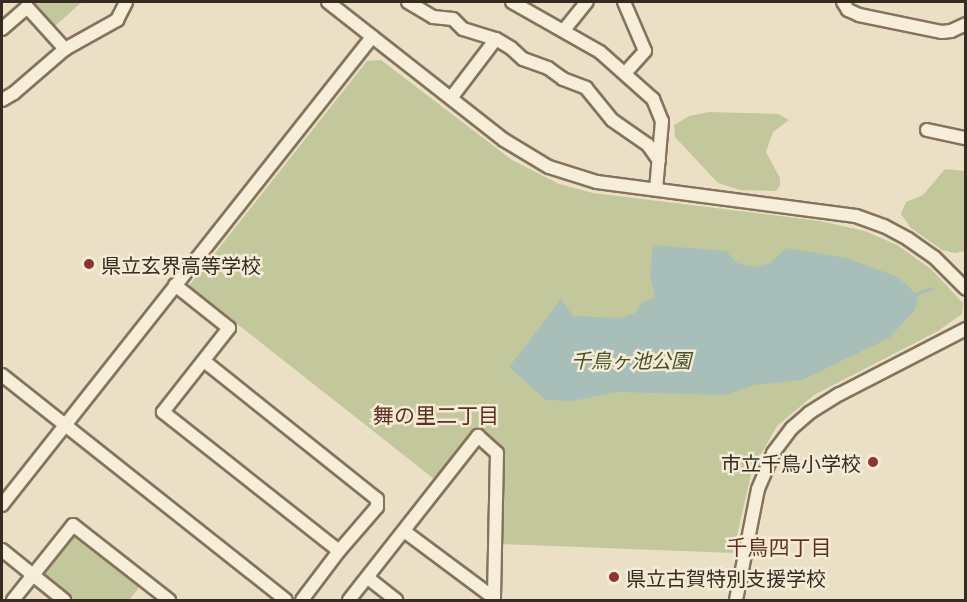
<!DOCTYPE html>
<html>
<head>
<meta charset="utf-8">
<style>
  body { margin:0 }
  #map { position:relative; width:967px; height:602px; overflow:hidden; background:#ebe0c6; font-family:Literata,"Noto Sans JP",serif }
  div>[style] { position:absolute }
  .green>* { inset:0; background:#c2c89b }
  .water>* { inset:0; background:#a7bfb8 }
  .stream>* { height:3px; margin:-1.5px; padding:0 1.5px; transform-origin:1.5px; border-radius:1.5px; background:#a7bfb8 }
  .roads { filter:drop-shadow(2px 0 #85735d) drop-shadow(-2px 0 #85735d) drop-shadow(0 2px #85735d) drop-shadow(0 -2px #85735d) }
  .minor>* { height:12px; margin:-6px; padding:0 6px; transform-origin:6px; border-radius:6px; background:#f6eed9 }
  .dots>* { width:16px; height:16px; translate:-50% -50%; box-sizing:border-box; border:3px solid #f3ebd5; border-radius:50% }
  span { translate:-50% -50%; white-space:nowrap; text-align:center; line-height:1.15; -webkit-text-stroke:5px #f3ebd5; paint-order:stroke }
  .poi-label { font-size:20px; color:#362b20 }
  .left { translate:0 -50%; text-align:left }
  .right { translate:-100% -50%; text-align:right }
  .park-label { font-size:20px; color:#465128; font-style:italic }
  .neighbourhood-label { font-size:21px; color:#5f3123 }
  .frame { position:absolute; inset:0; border:3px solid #362b20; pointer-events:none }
</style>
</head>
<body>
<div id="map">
  <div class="green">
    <i style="clip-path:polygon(31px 2px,82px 2px,54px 27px)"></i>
    <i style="clip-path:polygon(381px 60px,512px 160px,559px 184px,593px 193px,820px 221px,865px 231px,897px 245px,931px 269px,963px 303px,962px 314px,938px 331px,814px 395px,777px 426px,752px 470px,733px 553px,500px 544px,501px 450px,478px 430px,438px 482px,189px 286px,367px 61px)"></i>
    <i style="clip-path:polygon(709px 112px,778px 114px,789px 120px,773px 132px,766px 152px,780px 178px,780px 186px,776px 191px,740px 190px,718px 183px,675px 137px,674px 125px,689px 116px)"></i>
    <i style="clip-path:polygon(945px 169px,965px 171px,965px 251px,955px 253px,942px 250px,911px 228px,901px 214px,906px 202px,923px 195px)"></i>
    <i style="clip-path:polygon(72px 533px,77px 533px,142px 584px,129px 600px,71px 600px,41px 577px,42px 572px)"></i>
  </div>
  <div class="water">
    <i style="clip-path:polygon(653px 245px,726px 251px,737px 263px,754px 267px,770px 263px,786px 248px,846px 258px,898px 277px,918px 296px,915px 310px,889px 338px,802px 380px,755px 385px,724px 395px,619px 392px,572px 401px,546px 400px,509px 367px,561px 299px,573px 316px,619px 318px,635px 313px,643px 302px,655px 297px,650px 275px)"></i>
  </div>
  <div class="stream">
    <i style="left:912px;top:295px;width:21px;rotate:-19deg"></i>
  </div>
  <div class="roads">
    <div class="minor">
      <i style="left:328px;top:2px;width:224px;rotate:38.1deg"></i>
      <i style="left:504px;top:140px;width:52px;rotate:31deg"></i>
      <i style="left:549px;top:167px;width:50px;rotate:17.4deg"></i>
      <i style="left:597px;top:182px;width:261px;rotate:7.5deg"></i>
      <i style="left:856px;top:216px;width:30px;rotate:20deg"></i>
      <i style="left:884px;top:226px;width:27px;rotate:28deg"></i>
      <i style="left:908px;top:239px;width:32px;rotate:35deg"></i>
      <i style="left:934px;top:257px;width:45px;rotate:45deg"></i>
      <i style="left:408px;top:2px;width:29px;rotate:31deg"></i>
      <i style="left:433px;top:17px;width:20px;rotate:6deg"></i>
      <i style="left:453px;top:19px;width:14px;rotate:45deg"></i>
      <i style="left:463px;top:29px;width:34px;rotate:17deg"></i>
      <i style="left:496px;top:39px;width:17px;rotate:31deg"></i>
      <i style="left:511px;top:48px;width:16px;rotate:43deg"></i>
      <i style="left:523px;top:59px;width:27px;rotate:20deg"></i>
      <i style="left:548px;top:68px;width:19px;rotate:36deg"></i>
      <i style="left:563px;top:79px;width:25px;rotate:21deg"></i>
      <i style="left:586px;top:88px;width:41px;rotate:50.9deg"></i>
      <i style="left:612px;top:120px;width:44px;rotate:34.8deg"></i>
      <i style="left:648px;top:145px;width:19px;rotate:55deg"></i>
      <i style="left:512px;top:2px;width:101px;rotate:29.6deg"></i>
      <i style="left:600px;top:52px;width:71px;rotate:41.6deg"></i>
      <i style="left:653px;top:99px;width:24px;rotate:68deg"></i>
      <i style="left:662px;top:121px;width:68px;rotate:95deg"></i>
      <i style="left:624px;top:2px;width:53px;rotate:66.8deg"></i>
      <i style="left:645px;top:51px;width:28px;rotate:132deg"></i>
      <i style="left:843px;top:2px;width:9px;rotate:58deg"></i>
      <i style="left:848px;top:10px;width:12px;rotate:24deg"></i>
      <i style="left:859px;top:15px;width:85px;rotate:11.6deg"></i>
      <i style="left:942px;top:32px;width:9px;rotate:-6deg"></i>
      <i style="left:951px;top:31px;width:17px;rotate:-25deg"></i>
      <i style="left:2px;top:29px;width:33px;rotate:-41deg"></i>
      <i style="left:27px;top:7px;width:57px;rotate:47.9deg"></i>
      <i style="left:564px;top:30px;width:36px;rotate:-51deg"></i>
      <i style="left:451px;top:98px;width:74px;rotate:-52.7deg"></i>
      <i style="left:2px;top:100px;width:14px;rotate:-30deg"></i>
      <i style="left:14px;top:93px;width:67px;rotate:-40.8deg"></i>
      <i style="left:65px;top:49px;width:60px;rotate:-29.1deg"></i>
      <i style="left:117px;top:20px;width:20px;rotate:-63deg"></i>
      <i style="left:927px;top:130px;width:40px;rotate:12deg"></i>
      <i style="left:175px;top:285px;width:69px;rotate:38.5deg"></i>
      <i style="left:229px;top:328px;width:107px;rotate:128.2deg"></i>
      <i style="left:163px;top:412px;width:224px;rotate:38.3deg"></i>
      <i style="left:204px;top:361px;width:221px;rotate:38.6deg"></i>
      <i style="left:377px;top:499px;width:8px;rotate:90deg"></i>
      <i style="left:377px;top:507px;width:58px;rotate:130.8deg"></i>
      <i style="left:339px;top:551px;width:61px;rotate:127.1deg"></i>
      <i style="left:2px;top:375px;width:362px;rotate:38.4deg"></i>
      <i style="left:2px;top:505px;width:597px;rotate:-51.67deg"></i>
      <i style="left:404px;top:531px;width:112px;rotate:36.7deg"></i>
      <i style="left:2px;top:550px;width:80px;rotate:38.9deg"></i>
      <i style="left:368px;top:578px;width:36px;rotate:38deg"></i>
      <i style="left:13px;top:600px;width:96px;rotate:-51.3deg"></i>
      <i style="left:73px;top:525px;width:122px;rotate:38deg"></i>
      <i style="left:349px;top:600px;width:209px;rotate:-51.8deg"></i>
      <i style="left:478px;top:436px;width:25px;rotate:42deg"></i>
      <i style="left:497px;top:453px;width:147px;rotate:91.2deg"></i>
      <i style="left:736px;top:600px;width:113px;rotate:-78.8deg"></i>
      <i style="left:758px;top:489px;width:39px;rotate:-67deg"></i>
      <i style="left:773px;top:453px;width:31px;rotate:-53deg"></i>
      <i style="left:792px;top:428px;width:23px;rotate:-41deg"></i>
      <i style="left:809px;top:413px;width:36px;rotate:-32deg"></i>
      <i style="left:840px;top:394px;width:142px;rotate:-27.3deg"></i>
    </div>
  </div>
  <div class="dots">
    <i style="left:89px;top:264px;background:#8f3332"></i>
    <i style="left:873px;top:462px;background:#8f3332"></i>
    <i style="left:614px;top:577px;background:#8f3332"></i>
  </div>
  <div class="poi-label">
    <span class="left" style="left:101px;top:264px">県立玄界高等学校</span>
    <span class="right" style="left:861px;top:462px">市立千鳥小学校</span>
    <span class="left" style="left:626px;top:577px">県立古賀特別支援学校</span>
  </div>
  <div class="park-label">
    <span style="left:631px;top:359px">千鳥ヶ池公園</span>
  </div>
  <div class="neighbourhood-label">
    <span style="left:436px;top:414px">舞の里二丁目</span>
    <span style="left:779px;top:546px">千鳥四丁目</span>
  </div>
  <div class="frame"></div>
</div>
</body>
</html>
